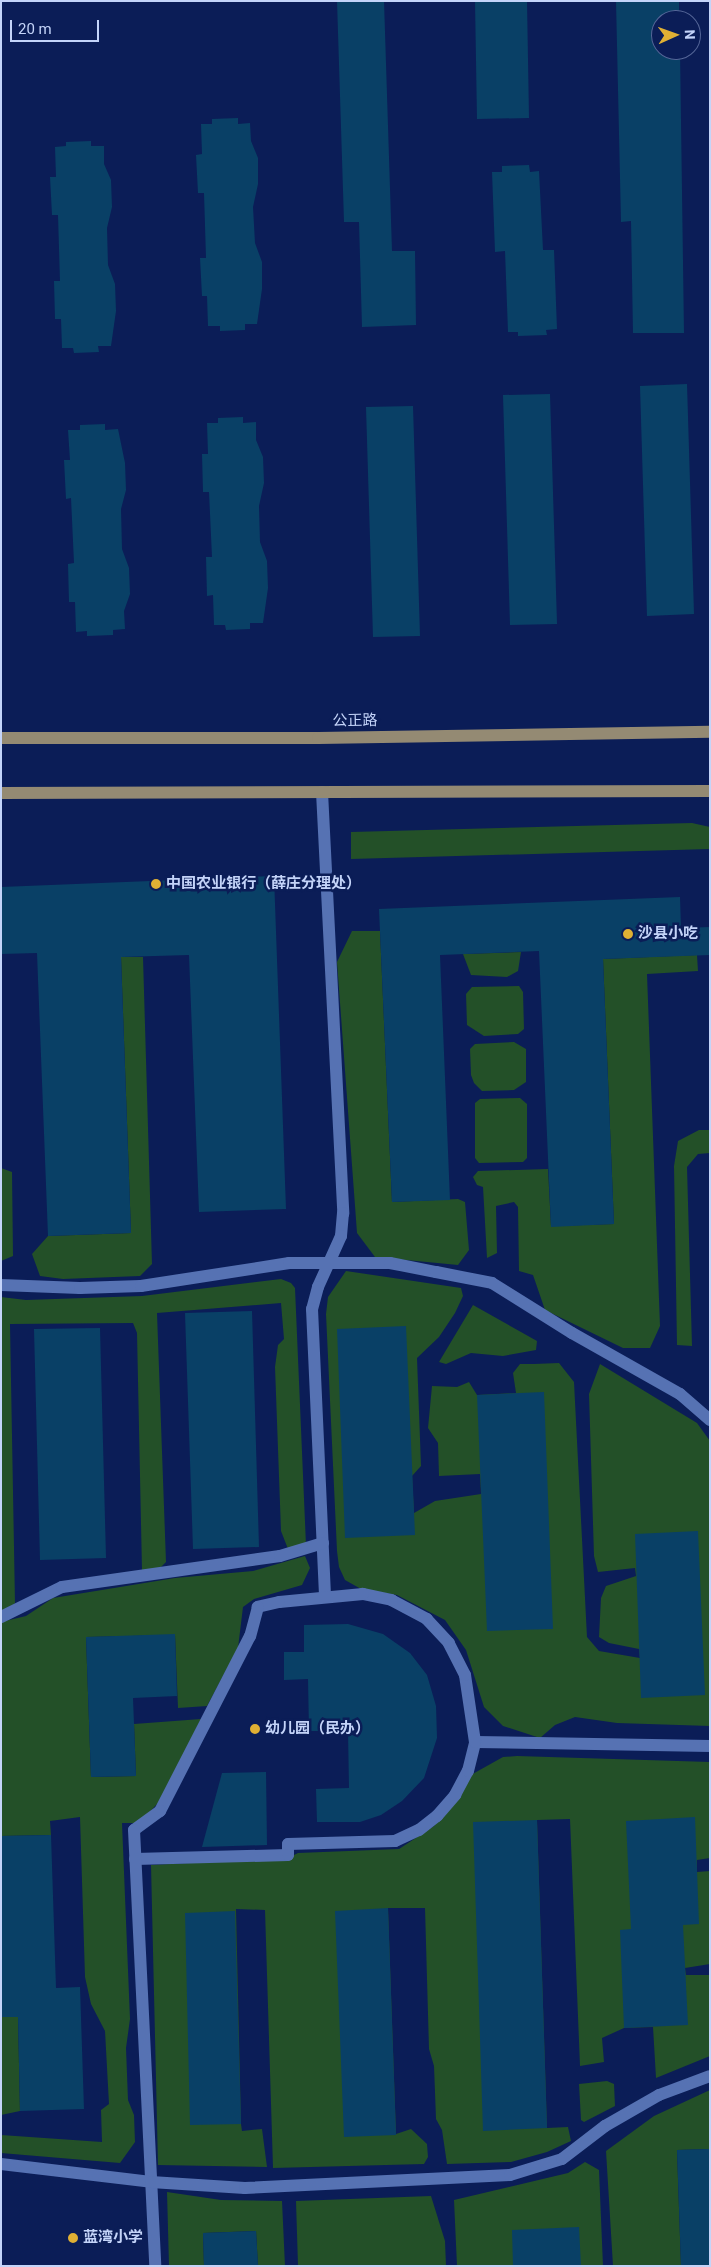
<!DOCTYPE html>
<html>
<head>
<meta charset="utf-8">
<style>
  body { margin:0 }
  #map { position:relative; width:711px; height:2267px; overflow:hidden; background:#0b1d57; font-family:Roboto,"Noto Sans SC",sans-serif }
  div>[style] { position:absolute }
  .green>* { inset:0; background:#235028 }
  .building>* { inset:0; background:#094066 }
  .minor>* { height:12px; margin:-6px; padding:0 6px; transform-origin:6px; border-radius:6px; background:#5672b3 }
  .major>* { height:12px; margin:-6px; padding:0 6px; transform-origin:6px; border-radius:6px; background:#948a73 }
  .dots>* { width:14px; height:14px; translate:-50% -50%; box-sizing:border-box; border:2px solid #0b1d57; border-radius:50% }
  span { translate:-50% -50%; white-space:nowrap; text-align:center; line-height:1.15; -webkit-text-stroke:5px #0b1d57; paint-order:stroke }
  .street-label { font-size:15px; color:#c4d4f9 }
  .poi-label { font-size:15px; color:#c4d4f9; font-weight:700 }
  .left { translate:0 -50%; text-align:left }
  .frame { position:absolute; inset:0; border:2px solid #c4d4f9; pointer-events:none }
  .north { position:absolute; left:651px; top:10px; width:50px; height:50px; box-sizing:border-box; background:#0b1d57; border:1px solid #556698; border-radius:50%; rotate:88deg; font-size:14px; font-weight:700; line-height:20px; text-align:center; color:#c4d4f9 }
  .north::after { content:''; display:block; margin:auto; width:18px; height:22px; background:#e0b034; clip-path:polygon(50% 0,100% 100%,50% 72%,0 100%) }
  .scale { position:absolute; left:10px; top:20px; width:89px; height:22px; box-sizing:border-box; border:2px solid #c4d4f9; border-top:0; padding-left:6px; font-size:15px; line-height:18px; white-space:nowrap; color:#c4d4f9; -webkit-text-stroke:4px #0b1d57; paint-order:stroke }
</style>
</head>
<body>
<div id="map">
  <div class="green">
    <i style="clip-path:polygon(692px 823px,710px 827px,710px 849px,351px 859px,351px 832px)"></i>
    <i style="clip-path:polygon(352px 931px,380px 931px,392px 1202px,458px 1199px,465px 1202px,469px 1250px,458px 1265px,375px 1257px,357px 1233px,337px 962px)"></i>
    <i style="clip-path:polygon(521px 952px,518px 971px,507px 977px,471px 975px,463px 954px)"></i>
    <i style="clip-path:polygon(697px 955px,698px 971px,647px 974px,660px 1326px,650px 1348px,623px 1348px,545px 1310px,533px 1275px,519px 1271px,518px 1207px,514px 1202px,496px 1206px,497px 1253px,487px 1258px,483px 1187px,477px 1185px,473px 1177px,478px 1171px,548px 1169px,551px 1226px,614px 1224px,603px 959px)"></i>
    <i style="clip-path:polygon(121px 957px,143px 957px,152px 1264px,140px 1276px,63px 1279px,40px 1276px,32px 1254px,48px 1236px,131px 1233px)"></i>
    <i style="clip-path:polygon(519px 986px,523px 992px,524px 1029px,518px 1034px,484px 1036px,467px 1025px,466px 994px,472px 987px)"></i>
    <i style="clip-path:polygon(514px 1042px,526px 1049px,526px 1082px,514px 1090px,482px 1091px,474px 1083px,471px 1075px,470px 1049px,475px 1044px)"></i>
    <i style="clip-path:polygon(520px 1098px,527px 1104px,527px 1158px,523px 1162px,479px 1163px,475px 1158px,475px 1103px,480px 1099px)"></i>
    <i style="clip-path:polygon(699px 1130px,710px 1130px,710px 1153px,698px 1154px,687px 1167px,692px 1346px,677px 1345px,674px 1166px,678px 1141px)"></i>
    <i style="clip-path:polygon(1px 1168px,12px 1172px,13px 1256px,1px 1261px)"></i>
    <i style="clip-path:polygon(346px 1271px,461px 1288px,463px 1296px,455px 1313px,439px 1337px,417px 1358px,421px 1466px,412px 1476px,414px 1513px,435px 1501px,481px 1494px,480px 1474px,439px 1476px,438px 1443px,428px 1428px,432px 1386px,457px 1387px,469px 1382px,477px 1395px,516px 1393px,513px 1373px,520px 1364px,534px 1364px,559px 1363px,574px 1382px,587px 1637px,599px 1651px,640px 1658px,639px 1649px,609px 1643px,599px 1637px,601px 1598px,606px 1586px,636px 1576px,635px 1568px,598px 1572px,594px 1556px,589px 1394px,600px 1364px,697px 1423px,710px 1441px,710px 1726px,617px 1723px,575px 1717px,555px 1725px,540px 1738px,503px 1726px,484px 1707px,466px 1650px,445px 1620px,397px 1595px,361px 1589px,345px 1580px,339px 1567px,337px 1551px,326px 1314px,328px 1297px)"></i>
    <i style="clip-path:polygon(281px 1279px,291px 1283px,295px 1288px,306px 1545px,288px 1549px,281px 1531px,275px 1367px,278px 1345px,284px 1339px,281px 1303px,157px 1313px,166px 1562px,158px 1570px,142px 1571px,137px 1333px,133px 1323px,10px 1324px,15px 1603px,1px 1615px,1px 1297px,26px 1300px,142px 1296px)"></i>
    <i style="clip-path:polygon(473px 1305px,537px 1341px,536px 1350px,503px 1356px,471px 1353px,446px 1364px,439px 1362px)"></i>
    <i style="clip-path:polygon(305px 1556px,310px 1568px,302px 1585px,254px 1599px,243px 1607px,238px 1648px,207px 1706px,178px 1708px,175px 1635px,86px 1637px,91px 1777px,136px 1776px,134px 1724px,201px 1719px,159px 1802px,139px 1823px,122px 1823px,130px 2019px,126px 2048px,128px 2100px,134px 2115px,135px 2142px,120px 2163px,1px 2153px,1px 2135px,102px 2142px,101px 2110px,109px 2104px,105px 2031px,91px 2004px,85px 1977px,80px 1817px,50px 1821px,51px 1835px,1px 1836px,1px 1622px,26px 1616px,53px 1598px,175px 1578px,253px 1571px)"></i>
    <i style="clip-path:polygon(517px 1756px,710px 1762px,710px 1858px,697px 1860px,697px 1872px,710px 1871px,710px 1964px,685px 1968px,686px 1975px,710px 1975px,710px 2056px,656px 2078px,653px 2027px,624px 2028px,602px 2038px,604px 2062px,580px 2066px,570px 1819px,537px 1820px,547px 2128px,568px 2127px,571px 2141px,547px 2152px,511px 2162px,447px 2164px,442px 2130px,436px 2119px,434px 2066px,429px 2049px,425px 1908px,388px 1908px,396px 2134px,411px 2129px,427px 2144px,428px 2157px,424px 2164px,273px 2168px,265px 1910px,236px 1909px,241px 2124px,242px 2131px,262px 2129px,267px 2167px,158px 2165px,151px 1865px,288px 1858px,298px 1853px,399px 1849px,434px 1826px,469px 1776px,503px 1757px)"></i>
    <i style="clip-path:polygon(1px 2017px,18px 2017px,20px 2111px,1px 2115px)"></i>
    <i style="clip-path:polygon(607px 2081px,614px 2084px,615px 2106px,584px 2122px,581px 2120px,579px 2084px)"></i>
    <i style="clip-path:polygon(710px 2090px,710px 2149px,677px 2150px,681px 2266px,613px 2266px,606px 2151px,654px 2116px)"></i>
    <i style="clip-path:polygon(585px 2162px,599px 2170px,603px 2266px,457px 2266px,454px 2200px,568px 2173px)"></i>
    <i style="clip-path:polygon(167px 2192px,221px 2200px,282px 2201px,285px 2266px,258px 2266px,256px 2231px,203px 2233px,204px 2266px,169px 2266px)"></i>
    <i style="clip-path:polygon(431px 2196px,445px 2241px,446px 2266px,298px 2266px,296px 2201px)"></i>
  </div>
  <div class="building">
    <i style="clip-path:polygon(337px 1px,384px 1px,392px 251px,415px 251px,416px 325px,362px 327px,359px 222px,344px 222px)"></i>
    <i style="clip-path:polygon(475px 1px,527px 1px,529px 118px,477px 119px)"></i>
    <i style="clip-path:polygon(616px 1px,679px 1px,679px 20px,661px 20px,661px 50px,680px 50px,684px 333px,633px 333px,631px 221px,621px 222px)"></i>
    <i style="clip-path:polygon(238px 118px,238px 124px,250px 123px,251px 141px,258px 158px,258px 184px,253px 207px,255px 243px,262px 262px,262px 289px,257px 324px,245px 324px,245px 330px,220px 331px,220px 326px,208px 326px,207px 296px,202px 296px,200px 258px,206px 258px,204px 193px,198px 193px,196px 155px,202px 154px,201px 124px,212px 124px,212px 119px)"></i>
    <i style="clip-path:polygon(91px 141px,91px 146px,104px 146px,104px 164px,111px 180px,112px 207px,107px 228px,108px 265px,115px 284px,116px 311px,111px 346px,98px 346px,99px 352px,74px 353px,73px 348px,62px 348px,61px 319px,55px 319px,54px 281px,60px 281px,58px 215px,52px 215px,50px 177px,56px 177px,55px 147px,66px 146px,66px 142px)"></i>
    <i style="clip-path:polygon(529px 165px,530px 172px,539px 171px,543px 250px,554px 250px,557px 329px,546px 330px,547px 335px,518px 336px,518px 332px,508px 332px,505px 251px,495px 252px,492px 172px,502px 172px,502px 166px)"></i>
    <i style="clip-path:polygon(687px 384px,694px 614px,647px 616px,640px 386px)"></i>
    <i style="clip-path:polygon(550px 394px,557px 624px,510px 625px,503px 395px)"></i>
    <i style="clip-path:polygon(413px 406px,420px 636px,373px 637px,366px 407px)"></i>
    <i style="clip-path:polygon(243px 417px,243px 423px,256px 422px,256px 440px,263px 457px,264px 483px,259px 506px,260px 542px,267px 561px,268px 588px,263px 623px,250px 623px,250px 629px,226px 630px,225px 625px,214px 625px,213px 595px,207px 596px,206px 557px,212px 557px,209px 492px,203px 492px,202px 454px,208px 454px,207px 423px,218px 423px,218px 418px)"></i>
    <i style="clip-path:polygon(105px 424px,105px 430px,118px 429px,125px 463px,126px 490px,121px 509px,122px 549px,129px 568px,130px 594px,124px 611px,125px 629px,113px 630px,113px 635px,87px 636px,87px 631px,76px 632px,75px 602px,69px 602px,68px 564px,74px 563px,71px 498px,66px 499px,64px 460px,70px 460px,68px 430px,80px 430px,80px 425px)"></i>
    <i style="clip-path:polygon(274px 876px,286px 1209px,199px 1212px,189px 955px,121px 957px,131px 1233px,48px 1236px,37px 953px,1px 954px,1px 887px)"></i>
    <i style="clip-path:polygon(680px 897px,681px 928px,710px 927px,710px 955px,603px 959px,614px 1224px,551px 1227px,539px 951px,440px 955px,450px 1200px,392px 1202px,379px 909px)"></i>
    <i style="clip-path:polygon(252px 1311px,259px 1547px,193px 1549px,185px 1313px)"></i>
    <i style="clip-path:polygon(406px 1326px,415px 1535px,345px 1538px,337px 1329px)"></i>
    <i style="clip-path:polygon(100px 1328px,106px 1558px,40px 1560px,34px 1329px)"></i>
    <i style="clip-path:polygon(544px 1392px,553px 1629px,487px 1631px,477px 1395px)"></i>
    <i style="clip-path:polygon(698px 1531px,705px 1695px,641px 1698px,635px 1534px)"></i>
    <i style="clip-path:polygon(348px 1624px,383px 1634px,410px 1653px,427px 1675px,436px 1706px,437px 1738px,424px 1778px,402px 1801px,381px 1815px,360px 1822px,317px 1822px,316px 1789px,349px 1788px,348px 1731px,309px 1731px,308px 1679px,284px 1680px,284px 1652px,304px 1652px,304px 1625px)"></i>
    <i style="clip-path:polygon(175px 1634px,177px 1696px,133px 1698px,136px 1776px,91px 1777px,86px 1637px)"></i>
    <i style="clip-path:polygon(266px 1772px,267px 1845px,202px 1847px,222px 1773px)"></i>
    <i style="clip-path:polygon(695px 1817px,699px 1924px,683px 1925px,688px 2025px,624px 2028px,620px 1930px,631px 1929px,626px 1821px)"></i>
    <i style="clip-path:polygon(537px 1820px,547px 2128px,483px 2131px,473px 1822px)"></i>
    <i style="clip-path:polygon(51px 1835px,56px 1988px,80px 1987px,84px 2109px,20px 2111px,18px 2017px,1px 2017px,1px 1836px)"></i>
    <i style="clip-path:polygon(388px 1908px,396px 2135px,344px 2137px,335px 1911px)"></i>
    <i style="clip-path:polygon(235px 1911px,241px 2124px,190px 2125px,185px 1913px)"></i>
    <i style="clip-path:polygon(710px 2149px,710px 2266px,681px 2266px,677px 2150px)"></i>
    <i style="clip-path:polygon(579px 2227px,581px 2266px,513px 2266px,512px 2230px)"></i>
    <i style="clip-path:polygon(256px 2231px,258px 2266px,204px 2266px,203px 2233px)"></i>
  </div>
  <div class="minor">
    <i style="left:322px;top:792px;width:422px;rotate:87.1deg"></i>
    <i style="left:343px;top:1213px;width:23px;rotate:95deg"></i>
    <i style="left:341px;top:1236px;width:56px;rotate:114.3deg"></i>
    <i style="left:318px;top:1287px;width:23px;rotate:105deg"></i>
    <i style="left:312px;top:1309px;width:288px;rotate:87.4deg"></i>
    <i style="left:1px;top:1285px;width:79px;rotate:2.2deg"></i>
    <i style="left:80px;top:1288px;width:61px;rotate:-1.9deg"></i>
    <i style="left:141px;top:1286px;width:150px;rotate:-8.8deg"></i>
    <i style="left:289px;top:1263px;width:101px"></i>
    <i style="left:390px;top:1263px;width:47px;rotate:11.1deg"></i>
    <i style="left:436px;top:1272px;width:57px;rotate:11.1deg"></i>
    <i style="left:492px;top:1283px;width:94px;rotate:32deg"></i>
    <i style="left:572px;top:1333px;width:124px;rotate:29.5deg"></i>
    <i style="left:680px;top:1394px;width:40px;rotate:41deg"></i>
    <i style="left:1px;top:1617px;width:68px;rotate:-26.2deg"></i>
    <i style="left:62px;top:1587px;width:220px;rotate:-8.1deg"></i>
    <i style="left:280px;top:1556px;width:45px;rotate:-16.8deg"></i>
    <i style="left:475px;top:1742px;width:235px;rotate:1deg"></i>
    <i style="left:135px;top:1859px;width:153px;rotate:-1.5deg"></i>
    <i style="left:288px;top:1855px;width:11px;rotate:-90deg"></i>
    <i style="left:288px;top:1844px;width:107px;rotate:-1.6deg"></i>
    <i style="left:395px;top:1841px;width:26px;rotate:-25deg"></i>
    <i style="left:419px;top:1830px;width:23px;rotate:-38deg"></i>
    <i style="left:437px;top:1816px;width:28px;rotate:-49deg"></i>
    <i style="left:455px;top:1795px;width:27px;rotate:-62deg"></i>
    <i style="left:468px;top:1771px;width:30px;rotate:-76deg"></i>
    <i style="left:475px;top:1742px;width:68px;rotate:-98.5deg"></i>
    <i style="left:465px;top:1675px;width:36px;rotate:-117deg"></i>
    <i style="left:449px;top:1643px;width:33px;rotate:-133deg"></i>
    <i style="left:427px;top:1619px;width:40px;rotate:-152deg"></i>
    <i style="left:392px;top:1600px;width:30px;rotate:-168deg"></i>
    <i style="left:363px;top:1594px;width:84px;rotate:174.6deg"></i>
    <i style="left:279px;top:1602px;width:22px;rotate:167deg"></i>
    <i style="left:258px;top:1607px;width:30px;rotate:105deg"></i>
    <i style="left:250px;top:1636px;width:197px;rotate:117.2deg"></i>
    <i style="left:160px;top:1811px;width:32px;rotate:144deg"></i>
    <i style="left:134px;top:1830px;width:437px;rotate:87.2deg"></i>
    <i style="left:1px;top:2164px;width:151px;rotate:6.8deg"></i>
    <i style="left:151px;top:2182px;width:94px;rotate:3.7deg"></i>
    <i style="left:245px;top:2188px;width:265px;rotate:-2.8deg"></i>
    <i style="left:510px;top:2175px;width:54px;rotate:-17.1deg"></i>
    <i style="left:562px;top:2159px;width:54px;rotate:-37.5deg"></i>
    <i style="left:605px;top:2126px;width:62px;rotate:-29.9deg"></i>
    <i style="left:659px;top:2095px;width:54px;rotate:-20.4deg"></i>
  </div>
  <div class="major">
    <i style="left:1px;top:738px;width:317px"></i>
    <i style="left:318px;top:738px;width:392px;rotate:-0.9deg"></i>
    <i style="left:1px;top:793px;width:709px;rotate:-0.16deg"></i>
  </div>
  <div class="dots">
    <i style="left:156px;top:884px;background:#e0b034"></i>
    <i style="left:628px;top:934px;background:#e0b034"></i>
    <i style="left:255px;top:1729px;background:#e0b034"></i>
    <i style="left:73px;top:2238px;background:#e0b034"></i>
  </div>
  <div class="street-label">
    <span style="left:355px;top:721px;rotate:-1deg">公正路</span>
  </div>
  <div class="poi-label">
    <span class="left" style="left:166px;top:884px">中国农业银行（薛庄分理处）</span>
    <span class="left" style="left:638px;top:934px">沙县小吃</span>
    <span class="left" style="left:265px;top:1729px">幼儿园（民办）</span>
    <span class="left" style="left:83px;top:2238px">蓝湾小学</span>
  </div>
  <div class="frame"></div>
  <div class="north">N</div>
  <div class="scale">20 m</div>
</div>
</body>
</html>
